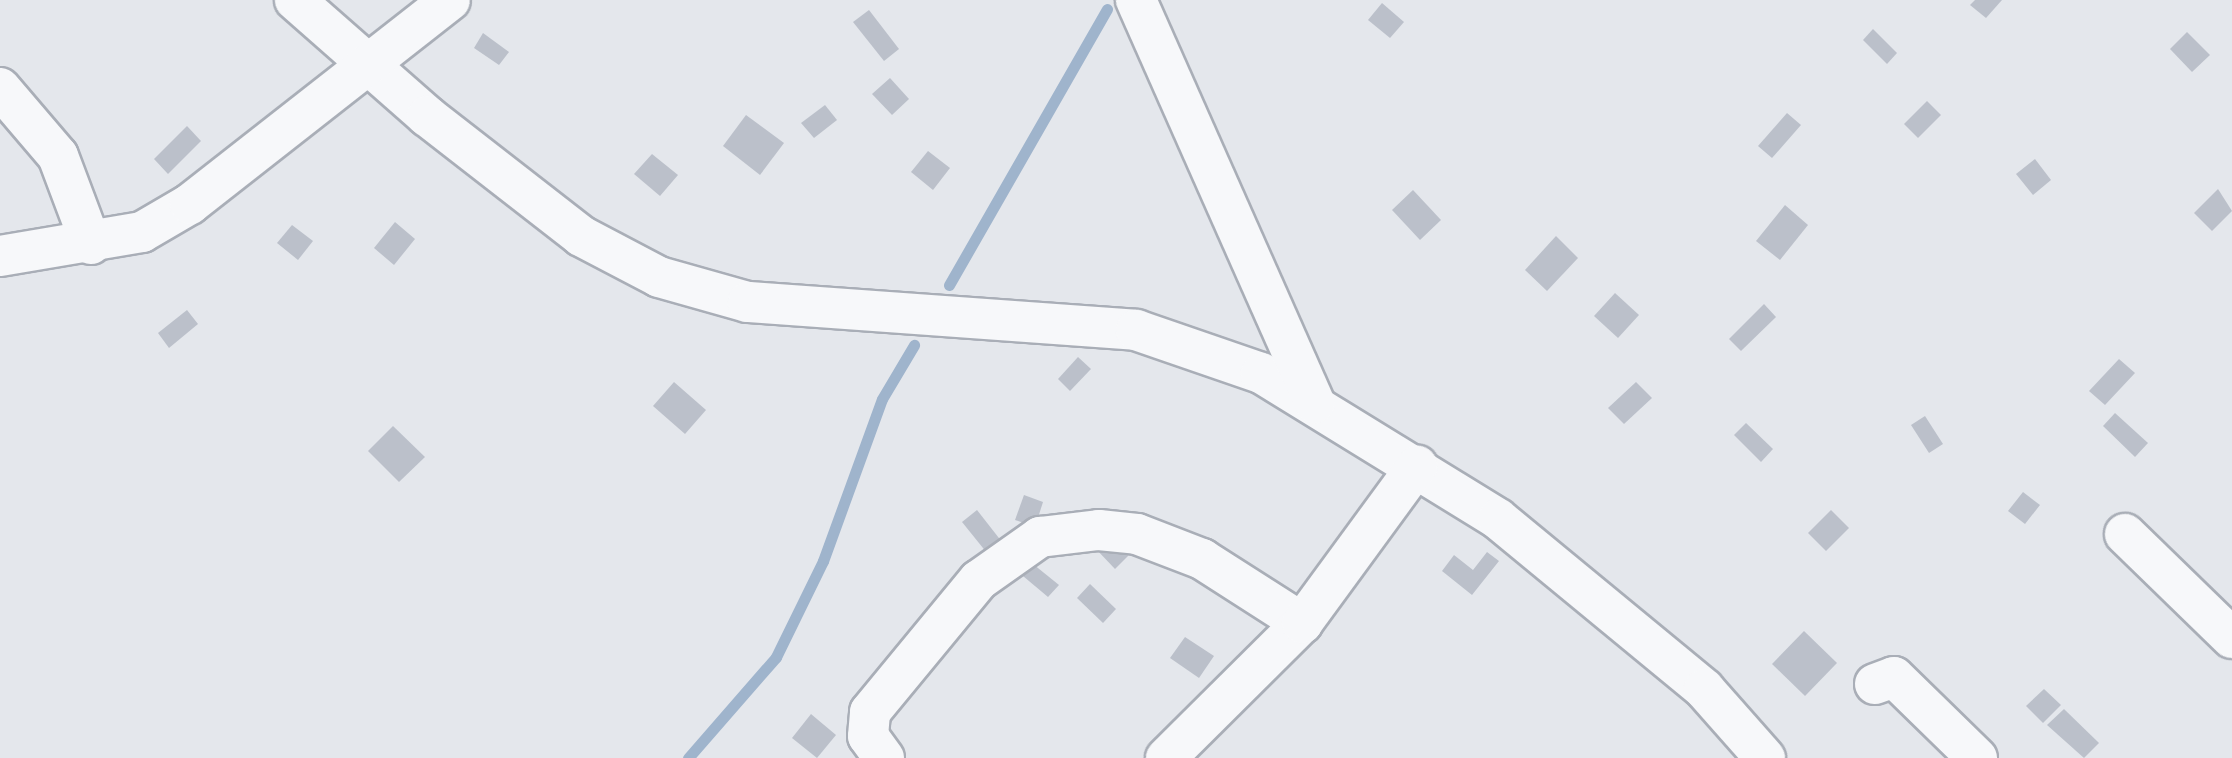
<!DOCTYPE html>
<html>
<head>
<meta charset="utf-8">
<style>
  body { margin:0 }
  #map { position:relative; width:2232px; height:758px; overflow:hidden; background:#e4e7ec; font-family:Helvetica,sans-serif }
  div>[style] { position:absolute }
  .stream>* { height:11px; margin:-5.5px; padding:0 5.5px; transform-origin:5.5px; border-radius:5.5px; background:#9fb4cc }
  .building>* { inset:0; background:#bbc0ca }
  .roads { filter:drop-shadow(2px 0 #a9aeb7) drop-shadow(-2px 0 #a9aeb7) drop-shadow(0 2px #a9aeb7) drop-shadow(0 -2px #a9aeb7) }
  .street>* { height:40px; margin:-20px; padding:0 20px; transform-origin:20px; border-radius:20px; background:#f7f8fa }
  span { translate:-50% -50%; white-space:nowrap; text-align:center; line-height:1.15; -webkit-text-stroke:8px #f4f6f9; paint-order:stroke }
</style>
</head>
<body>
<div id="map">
  <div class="stream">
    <i style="left:949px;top:285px;width:318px;rotate:-60.2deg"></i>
    <i style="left:688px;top:758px;width:134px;rotate:-48.9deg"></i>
    <i style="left:776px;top:657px;width:107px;rotate:-63.9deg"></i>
    <i style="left:823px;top:561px;width:172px;rotate:-70deg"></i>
    <i style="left:882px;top:399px;width:63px;rotate:-59.3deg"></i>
  </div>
  <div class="building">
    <i style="clip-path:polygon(1975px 0,2002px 0,1986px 18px,1970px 5px)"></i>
    <i style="clip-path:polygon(1382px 3px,1404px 22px,1390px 38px,1368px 20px)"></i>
    <i style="clip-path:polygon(869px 10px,899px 49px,884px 61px,853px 22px)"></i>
    <i style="clip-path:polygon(1873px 29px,1897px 53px,1887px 64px,1863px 40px)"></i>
    <i style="clip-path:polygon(2187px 32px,2210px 55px,2192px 72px,2170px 49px)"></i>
    <i style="clip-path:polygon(483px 33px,509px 52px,499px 65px,474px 48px)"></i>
    <i style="clip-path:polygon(890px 78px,909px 99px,892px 115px,872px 94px)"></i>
    <i style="clip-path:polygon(1927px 101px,1941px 115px,1918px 138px,1904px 124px)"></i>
    <i style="clip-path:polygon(825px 105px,837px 120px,814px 138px,801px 123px)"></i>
    <i style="clip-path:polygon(1787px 113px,1801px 125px,1772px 158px,1758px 146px)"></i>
    <i style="clip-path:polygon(746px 115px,784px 143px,760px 175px,723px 146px)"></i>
    <i style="clip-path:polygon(187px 126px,201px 141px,168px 174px,154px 159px)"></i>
    <i style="clip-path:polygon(928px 151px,950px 168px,933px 190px,911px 172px)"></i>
    <i style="clip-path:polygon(652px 154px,678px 175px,660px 196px,634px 174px)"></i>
    <i style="clip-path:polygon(2035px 159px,2051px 180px,2033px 195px,2016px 174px)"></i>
    <i style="clip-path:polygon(2218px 189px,2232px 211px,2212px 231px,2194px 213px)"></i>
    <i style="clip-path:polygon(1413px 190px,1441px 220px,1420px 240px,1392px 210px)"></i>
    <i style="clip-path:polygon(1785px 205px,1808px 225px,1780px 260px,1756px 241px)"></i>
    <i style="clip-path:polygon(395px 222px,415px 239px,394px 265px,374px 248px)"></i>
    <i style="clip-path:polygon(292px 225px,313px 241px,298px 260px,277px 243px)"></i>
    <i style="clip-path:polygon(1556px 236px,1578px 258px,1547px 291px,1525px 270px)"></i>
    <i style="clip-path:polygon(1615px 293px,1639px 315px,1618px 338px,1594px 316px)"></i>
    <i style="clip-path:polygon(1764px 304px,1776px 317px,1741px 351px,1729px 339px)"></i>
    <i style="clip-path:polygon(187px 310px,198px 324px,169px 348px,158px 333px)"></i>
    <i style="clip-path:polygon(1078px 357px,1091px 369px,1070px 391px,1058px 379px)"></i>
    <i style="clip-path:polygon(2119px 359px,2135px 373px,2105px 405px,2089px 391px)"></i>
    <i style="clip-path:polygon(674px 382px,706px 410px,685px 434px,653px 406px)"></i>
    <i style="clip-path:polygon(1636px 382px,1652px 398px,1624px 424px,1608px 408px)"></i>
    <i style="clip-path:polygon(2115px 413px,2148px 443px,2135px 457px,2103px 426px)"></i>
    <i style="clip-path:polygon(1925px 416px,1943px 444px,1929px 453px,1911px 425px)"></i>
    <i style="clip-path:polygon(1746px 423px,1773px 449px,1761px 462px,1734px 435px)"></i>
    <i style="clip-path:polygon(393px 426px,425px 457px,399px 482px,368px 451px)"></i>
    <i style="clip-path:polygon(2023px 492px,2040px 505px,2025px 524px,2008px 511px)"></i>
    <i style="clip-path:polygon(1024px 495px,1043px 502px,1035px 527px,1015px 520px)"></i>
    <i style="clip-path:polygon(977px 510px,1002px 542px,987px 553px,962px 522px)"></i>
    <i style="clip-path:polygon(1831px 510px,1849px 528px,1826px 551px,1808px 533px)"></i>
    <i style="clip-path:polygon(1141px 543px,1115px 569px,1096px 549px)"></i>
    <i style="clip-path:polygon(1487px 552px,1499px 561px,1472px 595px,1442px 571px,1454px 555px,1473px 570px)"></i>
    <i style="clip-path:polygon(1033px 564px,1059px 585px,1048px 597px,1023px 576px)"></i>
    <i style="clip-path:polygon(1090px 584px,1116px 609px,1103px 623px,1077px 598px)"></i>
    <i style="clip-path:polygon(1804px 631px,1837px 663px,1805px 696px,1772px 664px)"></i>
    <i style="clip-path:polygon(1185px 637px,1214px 656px,1199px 678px,1170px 658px)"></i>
    <i style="clip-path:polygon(2044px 689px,2061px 705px,2043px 723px,2026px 706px)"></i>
    <i style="clip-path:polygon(2064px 709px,2099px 743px,2084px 758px,2047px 725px)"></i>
    <i style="clip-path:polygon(811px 714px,836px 735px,817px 758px,792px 738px)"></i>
  </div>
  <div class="roads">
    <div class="street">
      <i style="left:295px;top:0;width:176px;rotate:41.3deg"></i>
      <i style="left:427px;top:116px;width:195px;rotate:37.9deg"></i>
      <i style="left:581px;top:236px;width:88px;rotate:27.7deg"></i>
      <i style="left:659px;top:277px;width:92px;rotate:15.7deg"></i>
      <i style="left:748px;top:302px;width:389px;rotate:4.1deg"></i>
      <i style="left:1136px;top:330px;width:132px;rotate:19deg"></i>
      <i style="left:1261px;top:373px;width:278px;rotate:31.6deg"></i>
      <i style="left:1498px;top:519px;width:267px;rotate:39.5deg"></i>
      <i style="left:1704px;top:689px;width:92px;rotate:48.5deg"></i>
      <i style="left:1136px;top:0;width:441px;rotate:66.1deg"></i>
      <i style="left:0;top:88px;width:89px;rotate:49.5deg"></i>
      <i style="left:58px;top:156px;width:94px;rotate:69.4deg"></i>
      <i style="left:0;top:256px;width:144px;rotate:-9.6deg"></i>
      <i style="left:142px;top:232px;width:56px;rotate:-30.3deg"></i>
      <i style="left:190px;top:204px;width:330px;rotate:-38.1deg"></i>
      <i style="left:2125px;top:534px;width:149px;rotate:44.2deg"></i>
      <i style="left:1875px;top:684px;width:20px;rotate:-20deg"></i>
      <i style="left:1894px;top:677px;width:116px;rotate:44.3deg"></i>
      <i style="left:884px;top:758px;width:27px;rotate:-126deg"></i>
      <i style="left:868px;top:736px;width:24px;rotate:-85deg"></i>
      <i style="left:870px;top:712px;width:171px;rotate:-50.5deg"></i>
      <i style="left:979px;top:580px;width:75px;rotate:-35.2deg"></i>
      <i style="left:1040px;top:537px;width:59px;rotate:-6.8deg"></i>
      <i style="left:1099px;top:530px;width:38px;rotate:6deg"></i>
      <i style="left:1137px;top:534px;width:70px;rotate:21deg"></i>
      <i style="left:1202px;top:559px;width:119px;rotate:32.6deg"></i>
      <i style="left:1166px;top:758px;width:192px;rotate:-44.8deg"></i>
      <i style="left:1302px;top:623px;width:195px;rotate:-53.8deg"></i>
    </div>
  </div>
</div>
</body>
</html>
